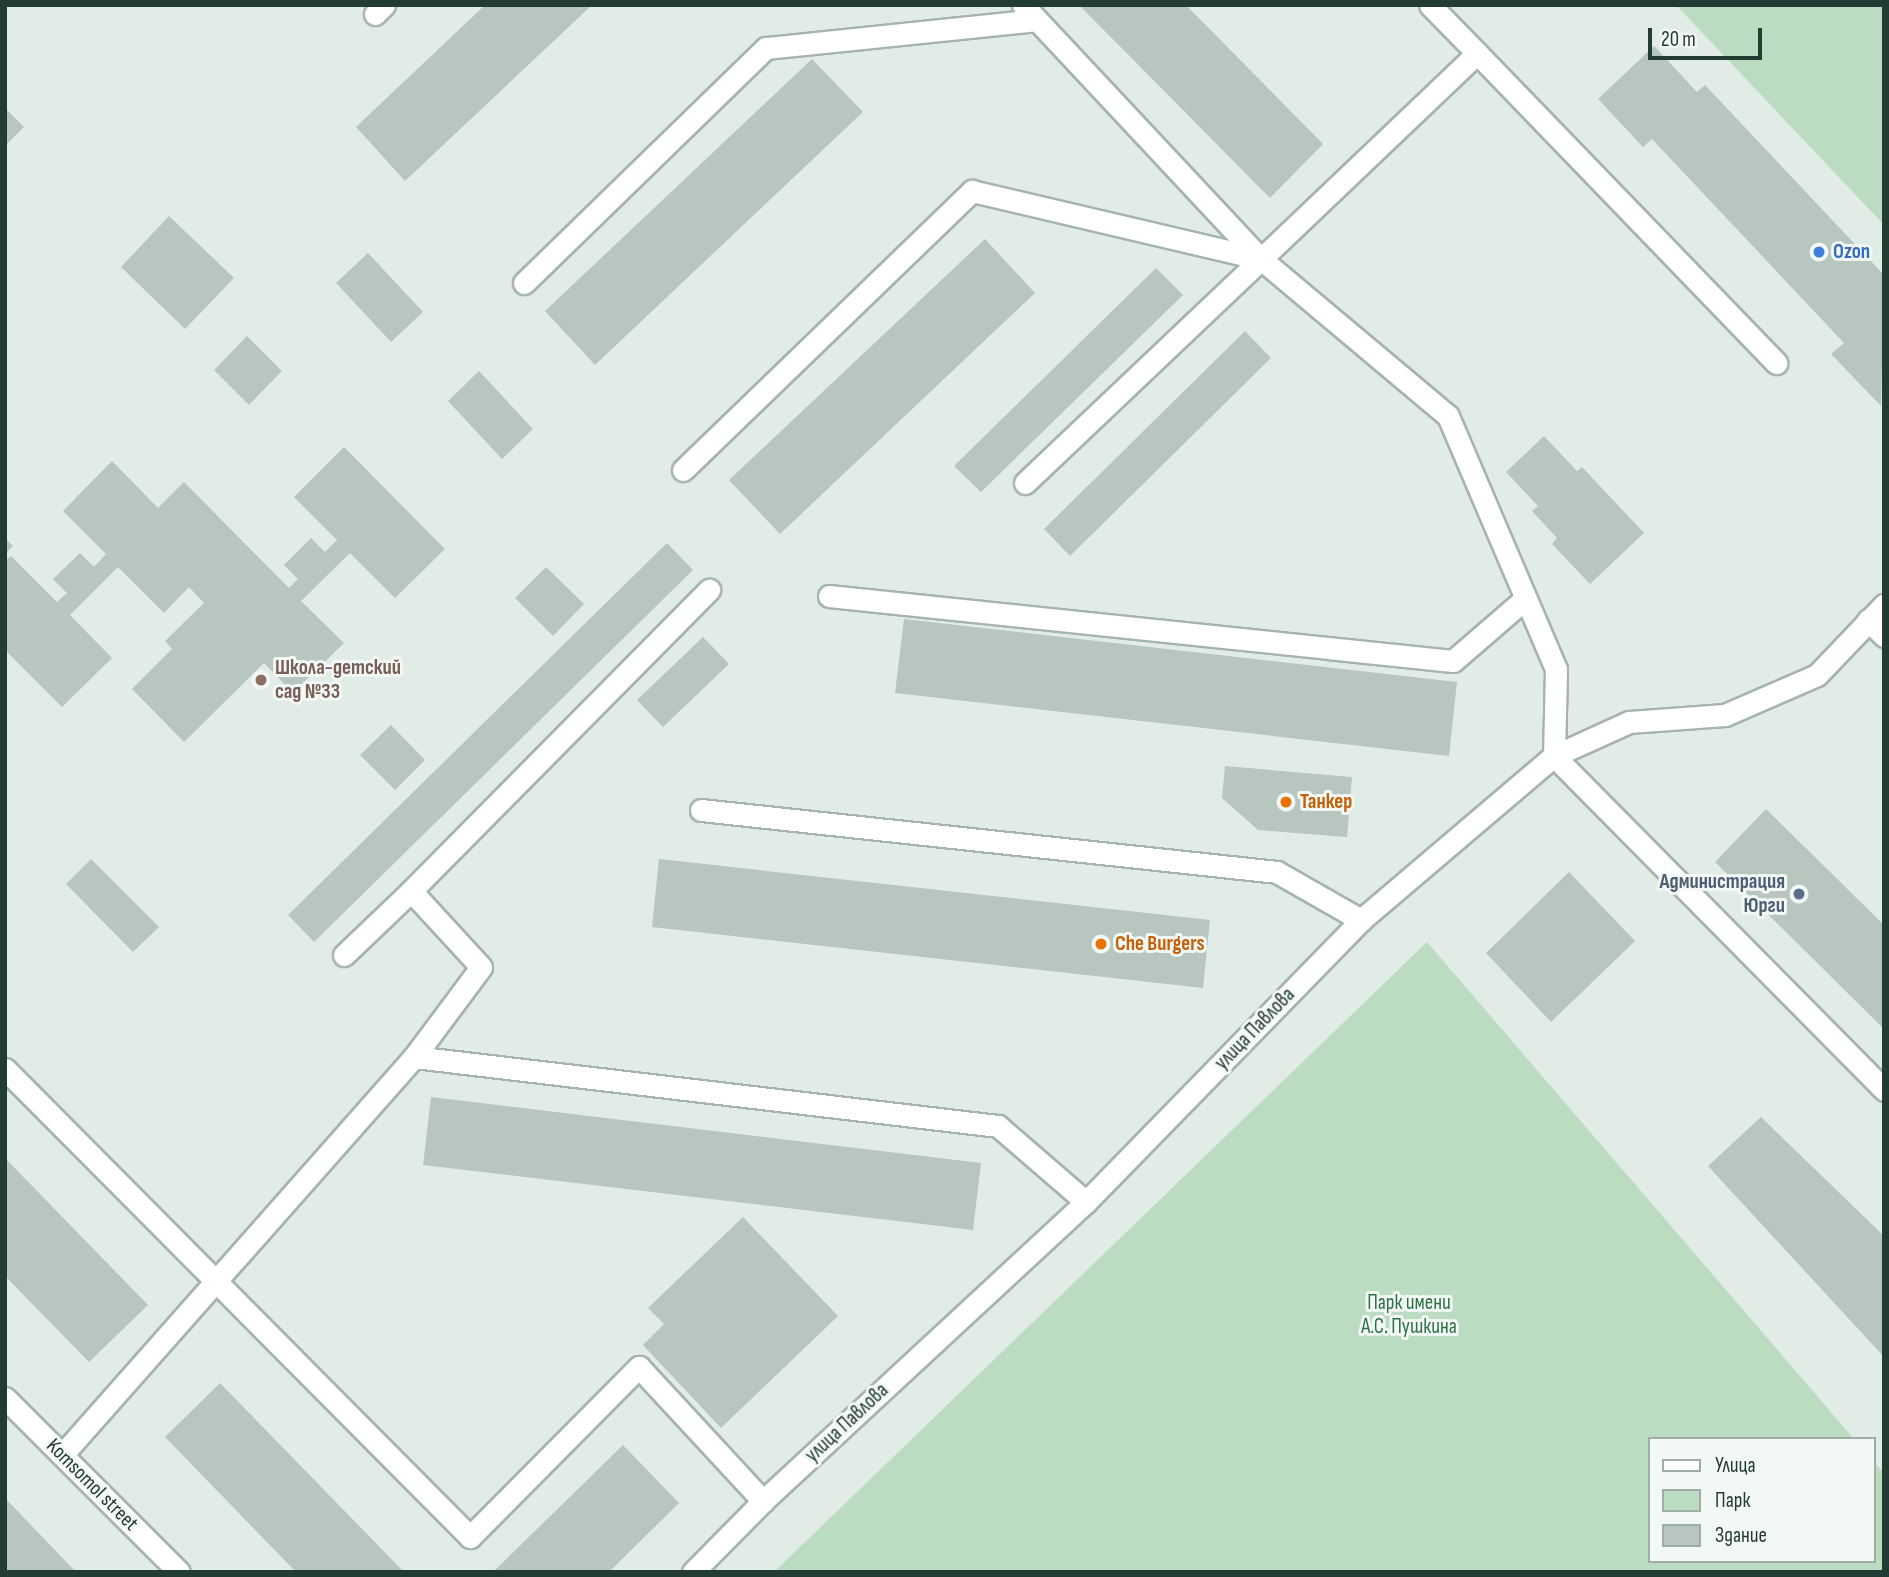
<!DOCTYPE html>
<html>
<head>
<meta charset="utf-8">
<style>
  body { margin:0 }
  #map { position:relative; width:1889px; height:1577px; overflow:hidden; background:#e2ece7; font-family:"Sofia Sans Condensed",sans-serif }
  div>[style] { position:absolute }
  .green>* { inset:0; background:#bcdcc2 }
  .building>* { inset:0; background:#b7c6bf }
  .roads { filter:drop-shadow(2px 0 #a5b4ad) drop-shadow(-2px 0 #a5b4ad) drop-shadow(0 2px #a5b4ad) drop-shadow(0 -2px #a5b4ad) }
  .minor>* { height:21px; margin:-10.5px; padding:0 10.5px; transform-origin:10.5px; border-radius:10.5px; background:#fff }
  .dots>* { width:19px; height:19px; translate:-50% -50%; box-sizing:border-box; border:4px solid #f2f8f5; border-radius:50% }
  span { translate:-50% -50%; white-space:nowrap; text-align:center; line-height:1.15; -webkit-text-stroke:6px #f2f8f5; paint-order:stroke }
  .shop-label { font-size:21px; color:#366cbe; font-weight:700 }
  .left { translate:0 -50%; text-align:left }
  .education-label { font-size:21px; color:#785e54; font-weight:700 }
  .food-label { font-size:21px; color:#c56008; font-weight:700 }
  .service-label { font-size:21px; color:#4e5e75; font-weight:700 }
  .right { translate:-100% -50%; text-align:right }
  .street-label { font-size:21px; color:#233c33 }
  .park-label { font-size:21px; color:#2e7143 }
  .frame { position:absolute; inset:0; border:7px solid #233c33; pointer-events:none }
  .legend { position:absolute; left:1648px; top:1437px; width:228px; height:126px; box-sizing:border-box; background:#f2f8f5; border:2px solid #9fada7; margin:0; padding:9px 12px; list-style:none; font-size:21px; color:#233c33 }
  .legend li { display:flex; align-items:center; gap:14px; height:35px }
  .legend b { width:35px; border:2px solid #9fada7 }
  .scale { position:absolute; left:1648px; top:28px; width:114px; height:32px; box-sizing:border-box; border:4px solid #233c33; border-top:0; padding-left:9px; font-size:21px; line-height:24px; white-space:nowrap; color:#233c33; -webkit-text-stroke:5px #f2f8f5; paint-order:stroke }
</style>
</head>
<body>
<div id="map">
  <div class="green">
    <i style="clip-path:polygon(1676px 5px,1884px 5px,1884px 225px)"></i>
    <i style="clip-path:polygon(1427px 942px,1854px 1439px,1649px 1439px,1649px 1561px,1873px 1561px,1873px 1461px,1884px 1473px,1884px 1572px,774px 1572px)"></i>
  </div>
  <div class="building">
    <i style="clip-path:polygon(485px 5px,592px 5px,405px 181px,356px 127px)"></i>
    <i style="clip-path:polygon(1079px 5px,1186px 5px,1323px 144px,1270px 198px)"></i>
    <i style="clip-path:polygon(1654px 46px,1697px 92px,1705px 85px,1884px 275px,1881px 406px,1831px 354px,1844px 343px,1652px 139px,1643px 147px,1598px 99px)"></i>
    <i style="clip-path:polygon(812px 59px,863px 112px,595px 365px,545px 311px)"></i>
    <i style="clip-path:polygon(5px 108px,24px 127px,5px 146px)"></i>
    <i style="clip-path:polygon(169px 216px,234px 278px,185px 329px,121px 267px)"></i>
    <i style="clip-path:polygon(985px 239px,1035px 293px,780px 534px,729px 480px)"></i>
    <i style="clip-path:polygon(368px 253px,423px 312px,391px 342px,336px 283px)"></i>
    <i style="clip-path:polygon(1156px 268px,1183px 295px,981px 492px,954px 466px)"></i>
    <i style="clip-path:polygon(1245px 331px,1271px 358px,1070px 556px,1044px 529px)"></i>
    <i style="clip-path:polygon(247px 336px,282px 371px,249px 405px,214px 370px)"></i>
    <i style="clip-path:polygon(479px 371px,533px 429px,502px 459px,448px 401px)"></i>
    <i style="clip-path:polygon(1544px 436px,1577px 471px,1582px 467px,1644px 533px,1590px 584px,1552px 544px,1557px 538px,1532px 511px,1538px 506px,1506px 472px)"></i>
    <i style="clip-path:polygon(344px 447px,445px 549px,395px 598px,350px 553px,301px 601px,344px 643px,293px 693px,264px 663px,184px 742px,132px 689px,172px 649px,165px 641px,204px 603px,189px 587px,164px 613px,118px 567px,70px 615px,112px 658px,62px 707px,5px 650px,5px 561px,11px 556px,57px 602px,67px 593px,53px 579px,80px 553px,94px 567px,106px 554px,63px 511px,112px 461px,158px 508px,184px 482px,289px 588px,298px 579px,284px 565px,311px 538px,325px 552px,337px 540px,294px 497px)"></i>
    <i style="clip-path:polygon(5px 538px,13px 546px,5px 554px)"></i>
    <i style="clip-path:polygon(667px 543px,693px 570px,314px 942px,288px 915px)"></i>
    <i style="clip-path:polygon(546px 567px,584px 604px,553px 636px,515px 598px)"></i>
    <i style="clip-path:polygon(904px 619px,1457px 682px,1449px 756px,895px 693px)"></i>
    <i style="clip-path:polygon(703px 637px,729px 664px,663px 727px,637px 700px)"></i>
    <i style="clip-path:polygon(391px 725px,425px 760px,395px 790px,360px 755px)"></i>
    <i style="clip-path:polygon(1225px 766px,1352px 777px,1347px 837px,1258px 830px,1222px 798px)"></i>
    <i style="clip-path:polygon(1766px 809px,1884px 925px,1884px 1029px,1715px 862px)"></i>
    <i style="clip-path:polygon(91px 859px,159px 927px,133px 952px,66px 884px)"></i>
    <i style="clip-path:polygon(659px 859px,1210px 920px,1203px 988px,652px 927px)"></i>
    <i style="clip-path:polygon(1569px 872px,1635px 941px,1551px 1022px,1486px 953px)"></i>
    <i style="clip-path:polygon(431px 1097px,981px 1163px,973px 1230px,423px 1165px)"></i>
    <i style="clip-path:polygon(1761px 1117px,1884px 1236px,1884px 1357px,1708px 1166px)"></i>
    <i style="clip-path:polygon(5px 1158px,148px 1305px,89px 1362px,5px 1276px)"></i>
    <i style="clip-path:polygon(743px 1217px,838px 1316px,721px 1428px,643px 1345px,664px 1324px,648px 1308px)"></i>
    <i style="clip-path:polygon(220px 1383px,404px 1572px,296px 1572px,165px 1437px)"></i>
    <i style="clip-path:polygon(623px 1445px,679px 1503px,609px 1572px,493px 1572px)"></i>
    <i style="clip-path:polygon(5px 1498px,76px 1572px,5px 1572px)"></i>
  </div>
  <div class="roads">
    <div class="minor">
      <i style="left:1023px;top:5px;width:348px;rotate:46.9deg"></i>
      <i style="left:1261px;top:259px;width:244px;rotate:40deg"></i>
      <i style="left:1448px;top:416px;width:275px;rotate:66.9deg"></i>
      <i style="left:1556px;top:669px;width:87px;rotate:91.3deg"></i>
      <i style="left:1554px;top:756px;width:470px;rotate:45.3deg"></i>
      <i style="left:375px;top:14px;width:13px;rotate:-45deg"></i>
      <i style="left:1477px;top:53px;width:431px;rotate:46deg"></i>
      <i style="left:524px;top:283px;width:337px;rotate:-44.2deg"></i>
      <i style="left:766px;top:48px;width:272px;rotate:-5.9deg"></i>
      <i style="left:683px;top:470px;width:402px;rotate:-44deg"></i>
      <i style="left:972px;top:191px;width:297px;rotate:13.2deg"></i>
      <i style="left:1261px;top:259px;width:298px;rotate:-43.6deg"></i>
      <i style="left:1477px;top:53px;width:67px;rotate:-134.4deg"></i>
      <i style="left:1025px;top:483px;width:325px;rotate:-43.5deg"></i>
      <i style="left:829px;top:596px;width:627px;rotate:5.95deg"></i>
      <i style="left:1453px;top:661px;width:96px;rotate:-40.8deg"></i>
      <i style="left:1868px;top:620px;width:23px;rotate:45deg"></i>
      <i style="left:701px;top:810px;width:579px;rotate:6.14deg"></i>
      <i style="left:1277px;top:872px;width:97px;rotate:29.7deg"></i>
      <i style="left:344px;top:955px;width:93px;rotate:-43.7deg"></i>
      <i style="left:414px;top:1057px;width:588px;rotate:6.74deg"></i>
      <i style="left:998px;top:1126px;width:116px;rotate:40.8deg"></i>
      <i style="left:5px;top:1069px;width:660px;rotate:45.18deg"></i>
      <i style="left:470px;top:1537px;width:240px;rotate:-45.2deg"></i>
      <i style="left:639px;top:1367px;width:183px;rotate:47.2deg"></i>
      <i style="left:5px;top:1398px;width:246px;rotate:45deg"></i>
      <i style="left:62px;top:1455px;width:531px;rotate:-48.51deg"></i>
      <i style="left:414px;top:1057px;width:112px;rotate:-53.3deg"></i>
      <i style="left:481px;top:967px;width:103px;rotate:-132.6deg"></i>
      <i style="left:411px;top:891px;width:424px;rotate:-45.3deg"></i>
      <i style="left:693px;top:1572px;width:100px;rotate:-45.4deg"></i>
      <i style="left:763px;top:1501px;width:440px;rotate:-42.8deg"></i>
      <i style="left:1086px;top:1202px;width:394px;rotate:-45.7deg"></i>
      <i style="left:1361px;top:920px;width:253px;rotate:-40.4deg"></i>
      <i style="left:1554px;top:756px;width:82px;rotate:-24.4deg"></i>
      <i style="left:1629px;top:722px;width:96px;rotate:-4.2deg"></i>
      <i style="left:1725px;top:715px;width:100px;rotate:-23.5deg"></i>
      <i style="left:1817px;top:675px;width:97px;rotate:-46.3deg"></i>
    </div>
  </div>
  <div class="dots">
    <i style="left:1819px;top:252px;background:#3f7fe0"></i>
    <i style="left:261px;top:680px;background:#8d6e63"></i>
    <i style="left:1286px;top:802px;background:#e8710a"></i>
    <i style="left:1799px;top:894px;background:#5c6f8a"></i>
    <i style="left:1101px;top:944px;background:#e8710a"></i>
  </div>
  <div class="shop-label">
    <span class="left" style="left:1833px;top:252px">Ozon</span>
  </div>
  <div class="education-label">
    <span class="left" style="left:275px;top:680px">Школа-детский<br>сад №33</span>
  </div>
  <div class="food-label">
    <span class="left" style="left:1300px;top:802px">Танкер</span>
    <span class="left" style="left:1115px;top:944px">Che Burgers</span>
  </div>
  <div class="service-label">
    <span class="right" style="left:1785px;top:894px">Администрация<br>Юрги</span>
  </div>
  <div class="street-label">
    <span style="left:1255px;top:1029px;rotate:-46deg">улица Павлова</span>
    <span style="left:847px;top:1423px;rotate:-43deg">улица Павлова</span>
    <span style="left:92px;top:1485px;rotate:45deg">Komsomol street</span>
  </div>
  <div class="park-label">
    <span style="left:1409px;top:1315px">Парк имени<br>А.С. Пушкина</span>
  </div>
  <div class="frame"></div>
  <ul class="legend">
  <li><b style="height:9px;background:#fff"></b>Улица</li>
  <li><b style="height:19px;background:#bcdcc2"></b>Парк</li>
  <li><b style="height:19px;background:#b7c6bf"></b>Здание</li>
  </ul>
  <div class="scale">20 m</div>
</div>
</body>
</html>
